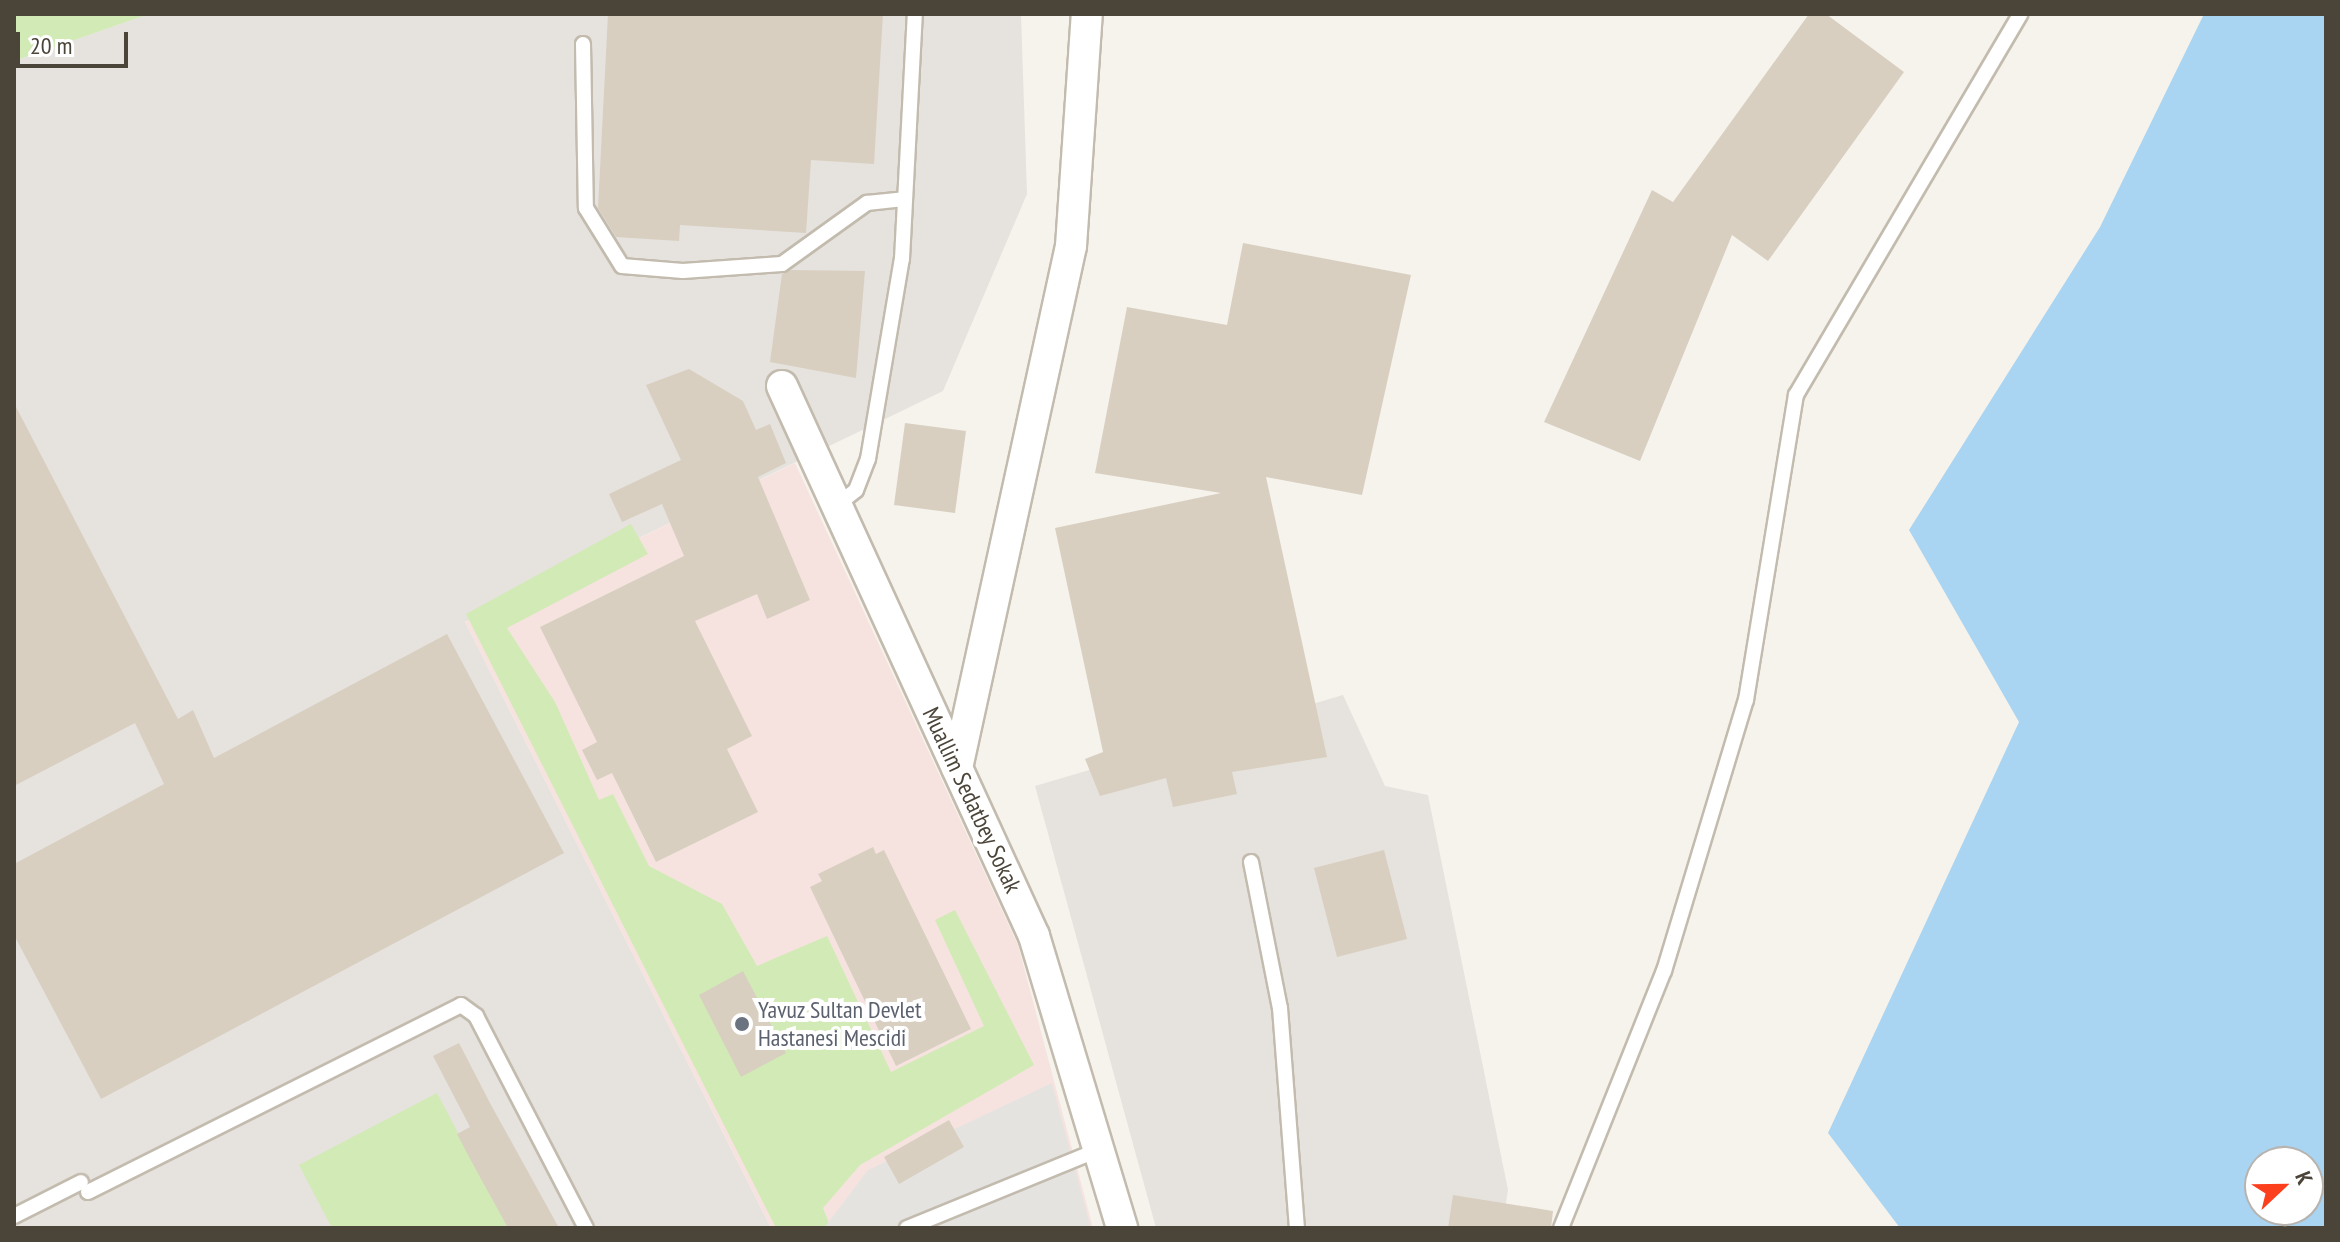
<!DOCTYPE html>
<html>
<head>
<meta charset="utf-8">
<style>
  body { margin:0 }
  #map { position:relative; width:2340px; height:1242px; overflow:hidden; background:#f6f3ec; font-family:"PT Sans Narrow",sans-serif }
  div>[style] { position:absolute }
  .industrial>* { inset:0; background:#e6e2dd }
  .medical>* { inset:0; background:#f6e3e0 }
  .green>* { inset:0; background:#d2eab5 }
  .parking>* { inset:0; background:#e5e3e0 }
  .water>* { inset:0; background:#a9d4f2 }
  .building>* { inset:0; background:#d8cfc1 }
  .roads { filter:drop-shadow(2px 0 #c2bbae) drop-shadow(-2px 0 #c2bbae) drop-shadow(0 2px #c2bbae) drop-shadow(0 -2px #c2bbae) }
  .lane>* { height:14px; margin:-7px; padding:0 7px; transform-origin:7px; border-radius:7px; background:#fff }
  .street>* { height:30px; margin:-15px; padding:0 15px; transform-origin:15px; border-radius:15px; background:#fff }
  .dots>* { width:22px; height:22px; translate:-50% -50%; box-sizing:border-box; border:4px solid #fff; border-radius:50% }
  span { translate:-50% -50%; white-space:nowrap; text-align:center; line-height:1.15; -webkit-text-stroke:8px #fff; paint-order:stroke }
  .street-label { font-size:24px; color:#4b4439 }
  .worship-label { font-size:24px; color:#5b616d }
  .left { translate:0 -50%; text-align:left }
  .frame { position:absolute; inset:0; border:16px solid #4b4439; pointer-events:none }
  .north { position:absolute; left:2244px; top:1146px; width:80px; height:80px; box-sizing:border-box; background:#fff; border:2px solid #b7b4b0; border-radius:50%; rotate:68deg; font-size:22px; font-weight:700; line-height:32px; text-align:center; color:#4b4439 }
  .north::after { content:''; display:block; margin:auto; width:28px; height:36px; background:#fc3f1d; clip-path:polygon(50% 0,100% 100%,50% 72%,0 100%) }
  .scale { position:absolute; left:16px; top:32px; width:112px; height:36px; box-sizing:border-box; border:4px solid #4b4439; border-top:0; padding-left:10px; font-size:24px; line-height:28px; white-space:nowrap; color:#4b4439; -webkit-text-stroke:6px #fff; paint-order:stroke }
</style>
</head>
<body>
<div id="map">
  <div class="industrial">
    <i style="clip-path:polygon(149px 14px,1021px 14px,1027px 194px,943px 391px,465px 622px,771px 1228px,14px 1228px,14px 61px)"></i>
    <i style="clip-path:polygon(1343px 695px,1385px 786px,1428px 795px,1508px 1190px,1502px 1228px,1156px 1228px,1035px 786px)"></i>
  </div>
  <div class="medical">
    <i style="clip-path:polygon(795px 463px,1018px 945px,1093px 1228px,771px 1228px,465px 622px)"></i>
  </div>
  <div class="green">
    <i style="clip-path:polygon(14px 14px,149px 14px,14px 61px)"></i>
    <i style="clip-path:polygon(631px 524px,648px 554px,507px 628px,555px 702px,599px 800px,613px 794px,649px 866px,722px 904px,757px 966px,827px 936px,891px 1072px,984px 1026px,935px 920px,955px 910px,1034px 1065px,860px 1165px,823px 1208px,831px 1228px,776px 1228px,466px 614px)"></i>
    <i style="clip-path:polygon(437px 1093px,508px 1228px,332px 1228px,299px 1165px)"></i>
  </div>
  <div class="parking">
    <i style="clip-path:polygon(1052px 1083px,1091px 1228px,824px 1228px,868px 1170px)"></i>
  </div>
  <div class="water">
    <i style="clip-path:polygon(evenodd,2204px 14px,2326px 14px,2326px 1228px,1900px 1228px,1828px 1133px,2019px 722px,1909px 530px,2100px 227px,2204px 14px,2260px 1162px,2308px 1162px,2308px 1210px,2260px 1210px,2260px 1162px)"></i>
  </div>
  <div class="building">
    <i style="clip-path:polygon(608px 14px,883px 14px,874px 164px,811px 160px,806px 233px,680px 225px,679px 241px,616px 237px,598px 208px)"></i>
    <i style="clip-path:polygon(1809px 14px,1826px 14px,1904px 72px,1768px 261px,1732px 235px,1640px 461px,1544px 422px,1652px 190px,1673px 202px)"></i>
    <i style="clip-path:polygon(1243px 243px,1411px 275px,1362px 495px,1266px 477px,1327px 757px,1232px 772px,1237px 794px,1173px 807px,1166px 778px,1100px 796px,1085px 759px,1103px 752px,1055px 528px,1221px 493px,1095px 473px,1127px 307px,1227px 325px)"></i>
    <i style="clip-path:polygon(791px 270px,865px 271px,856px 378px,770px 362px,782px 274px)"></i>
    <i style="clip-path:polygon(689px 369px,743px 401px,756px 430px,770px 424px,786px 463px,758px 477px,810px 600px,767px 619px,757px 594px,695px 621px,752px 736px,727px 749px,758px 812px,656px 862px,612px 773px,597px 780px,582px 750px,597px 742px,540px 627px,684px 556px,662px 504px,622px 522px,609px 494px,681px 460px,646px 385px)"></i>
    <i style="clip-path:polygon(14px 403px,178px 719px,193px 710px,214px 758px,447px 634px,564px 853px,101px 1099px,14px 935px,14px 864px,164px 784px,135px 723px,14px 786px)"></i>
    <i style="clip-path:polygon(905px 423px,966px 431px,955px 513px,894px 505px)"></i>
    <i style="clip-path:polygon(873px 847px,876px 854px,884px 850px,971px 1029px,896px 1066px,810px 887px,822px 881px,818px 874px)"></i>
    <i style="clip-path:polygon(1384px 850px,1407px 939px,1337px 957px,1314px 868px)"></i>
    <i style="clip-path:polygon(743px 971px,786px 1053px,741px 1077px,699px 995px)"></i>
    <i style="clip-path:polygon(459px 1043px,490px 1103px,559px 1228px,508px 1228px,475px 1168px,457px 1134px,470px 1127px,433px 1056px)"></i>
    <i style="clip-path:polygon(949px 1120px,964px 1147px,899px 1184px,884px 1157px)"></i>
    <i style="clip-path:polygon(1453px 1195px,1553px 1211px,1551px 1228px,1448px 1228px)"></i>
  </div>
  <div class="roads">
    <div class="lane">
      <i style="left:583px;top:44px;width:164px;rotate:89deg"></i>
      <i style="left:586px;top:208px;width:68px;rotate:58.2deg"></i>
      <i style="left:622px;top:266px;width:61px;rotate:4.7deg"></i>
      <i style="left:683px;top:271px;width:99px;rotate:-4deg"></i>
      <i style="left:782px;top:264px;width:105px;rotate:-35.7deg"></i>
      <i style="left:867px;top:203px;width:37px;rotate:-6deg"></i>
      <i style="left:837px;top:505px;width:24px;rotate:-38deg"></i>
      <i style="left:856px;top:490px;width:33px;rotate:-69deg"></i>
      <i style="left:868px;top:459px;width:203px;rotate:-80.4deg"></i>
      <i style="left:902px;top:259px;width:245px;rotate:-87deg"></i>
      <i style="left:1251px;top:862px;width:149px;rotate:78.8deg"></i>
      <i style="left:1280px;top:1008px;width:221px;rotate:85.6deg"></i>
      <i style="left:88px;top:1192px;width:417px;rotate:-26.6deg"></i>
      <i style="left:461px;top:1005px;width:19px;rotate:36deg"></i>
      <i style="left:476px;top:1016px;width:239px;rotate:62.6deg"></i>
      <i style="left:14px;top:1216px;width:75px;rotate:-26.9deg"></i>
      <i style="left:907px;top:1228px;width:209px;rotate:-22.2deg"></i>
      <i style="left:1561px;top:1228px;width:277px;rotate:-68.2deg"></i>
      <i style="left:1664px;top:971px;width:283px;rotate:-73.2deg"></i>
      <i style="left:1746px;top:700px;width:309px;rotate:-80.7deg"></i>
      <i style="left:1796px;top:395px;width:442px;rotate:-59.5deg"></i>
    </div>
    <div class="street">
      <i style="left:782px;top:386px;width:605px;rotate:65.38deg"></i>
      <i style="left:1034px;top:936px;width:305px;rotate:73.2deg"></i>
      <i style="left:957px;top:768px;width:534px;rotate:-77.68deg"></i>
      <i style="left:1071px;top:246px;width:233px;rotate:-86.1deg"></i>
    </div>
  </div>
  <div class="dots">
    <i style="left:742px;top:1024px;background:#6b7280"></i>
  </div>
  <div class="street-label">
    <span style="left:972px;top:800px;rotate:65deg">Muallim Sedatbey Sokak</span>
  </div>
  <div class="worship-label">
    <span class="left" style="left:758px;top:1024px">Yavuz Sultan Devlet<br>Hastanesi Mescidi</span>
  </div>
  <div class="frame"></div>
  <div class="north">K</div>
  <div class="scale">20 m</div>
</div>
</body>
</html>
